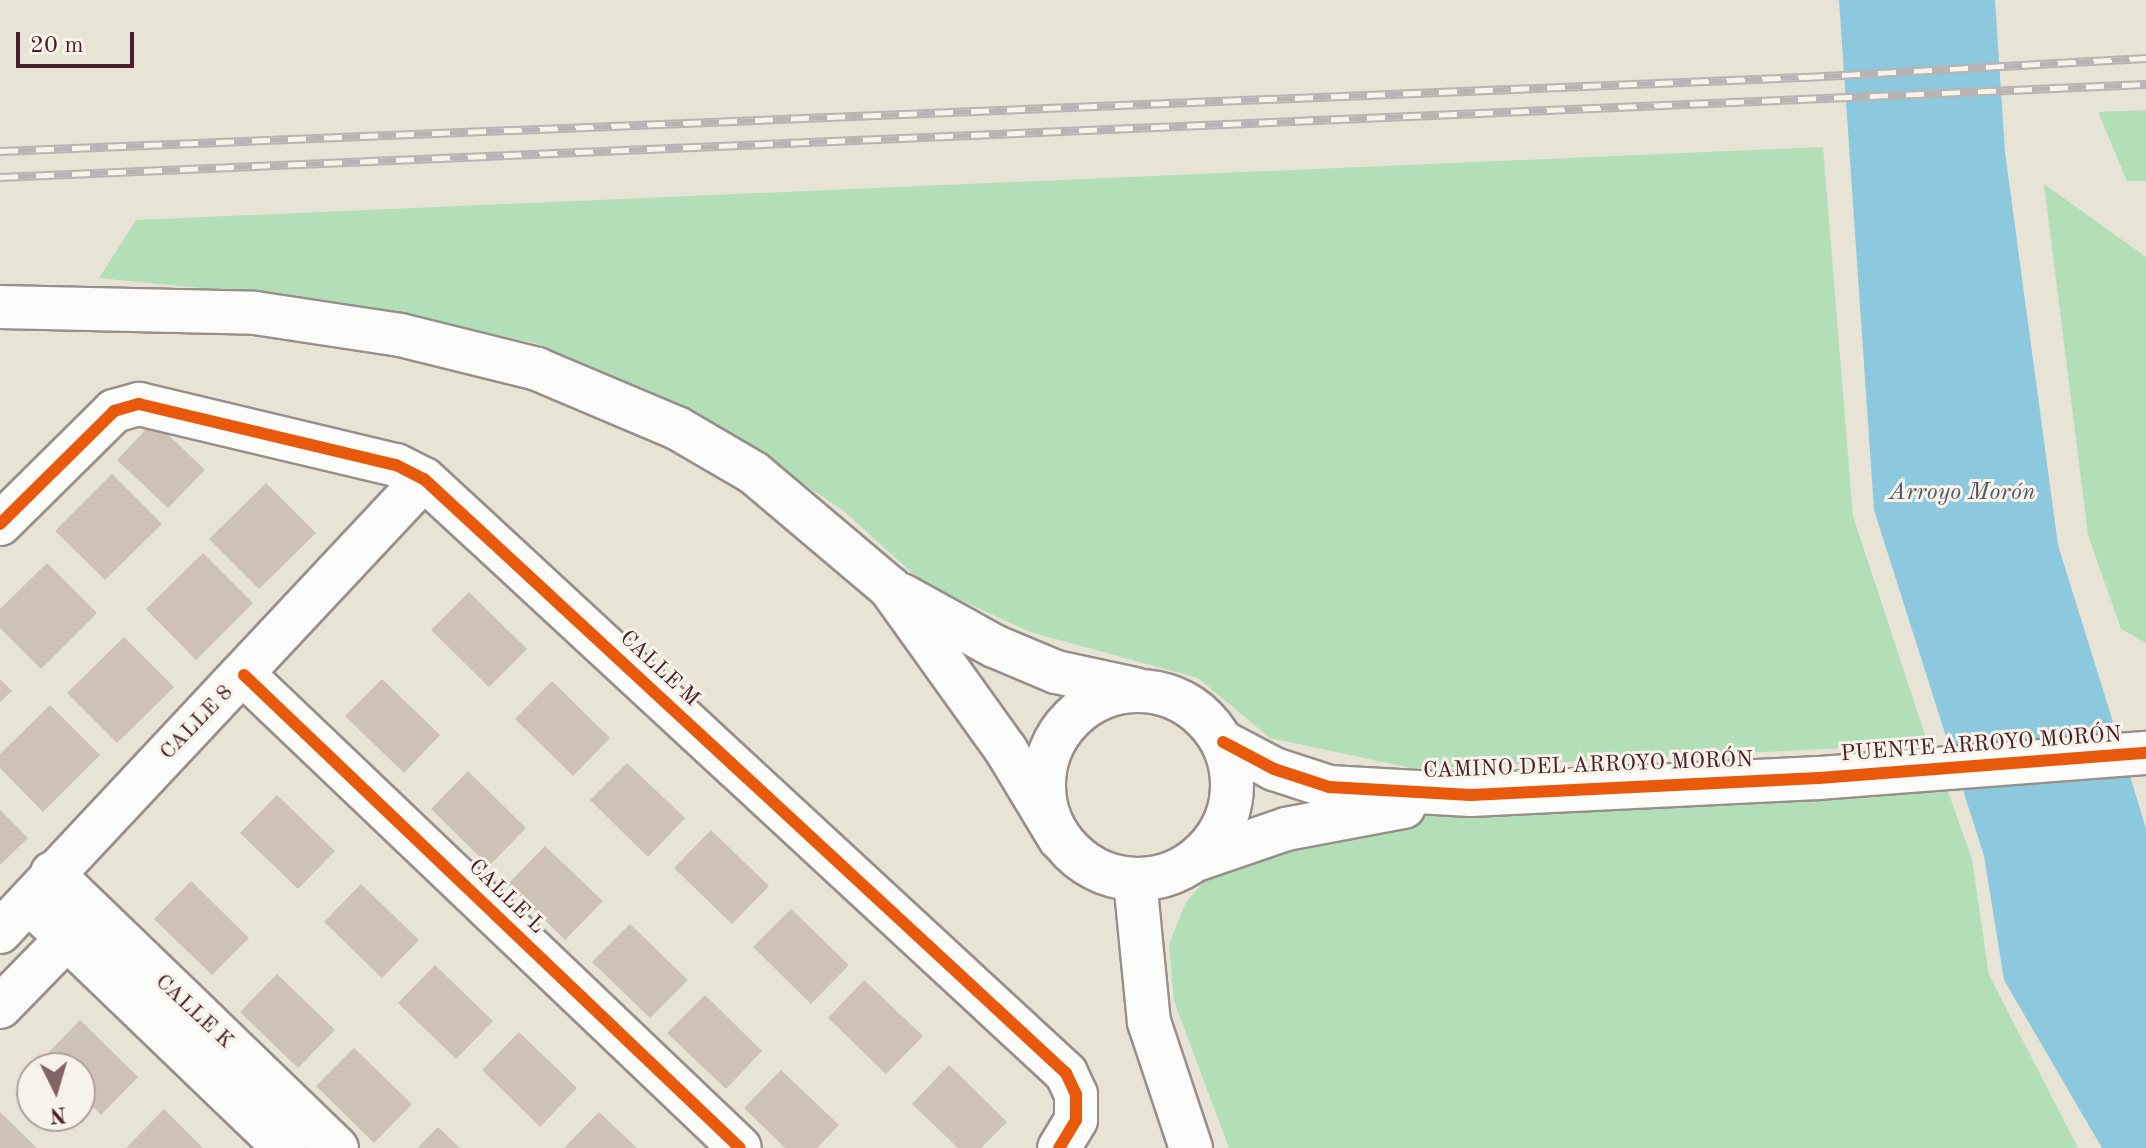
<!DOCTYPE html>
<html>
<head>
<meta charset="utf-8">
<style>
  body { margin:0 }
  #map { position:relative; width:2146px; height:1148px; overflow:hidden; background:#e7e4d6; font-family:"Old Standard TT",serif }
  div>[style] { position:absolute }
  .green>* { inset:0; background:#b2dfb7 }
  .water>* { inset:0; background:#8cc9de }
  .building>* { inset:0; background:#cec2b7 }
  .roads { filter:drop-shadow(2px 0 #988f8a) drop-shadow(-2px 0 #988f8a) drop-shadow(0 2px #988f8a) drop-shadow(0 -2px #988f8a) }
  .minor>* { height:42px; margin:-21px; padding:0 21px; transform-origin:21px; border-radius:21px; background:#fbfbf9 }
  .minor>.ring { margin:-21px; padding:0; box-sizing:content-box; background:none; border:42px solid #fbfbf9; border-radius:50% }
  .rail>* { height:9px; margin-top:-4.5px; transform-origin:0; background:repeating-linear-gradient(90deg,#f7f3e8 0 18px,#b9b4b3 0 36px); box-sizing:border-box; border-block:2px solid #b9b4b3 }
  .cycleway>* { height:12px; margin:-6px; padding:0 6px; transform-origin:6px; border-radius:6px; background:#e8590c }
  span { translate:-50% -50%; white-space:nowrap; text-align:center; line-height:1.15; -webkit-text-stroke:6px #f7f3e8; paint-order:stroke }
  .street-label { font-size:22px; color:#4a1f2b }
  .water-label { font-size:24px; color:#53566b; font-style:italic }
  .north { position:absolute; left:16px; top:1052px; width:80px; height:80px; box-sizing:border-box; background:#f7f3e8; border:2px solid #b29e9c; border-radius:50%; rotate:175deg; font-size:22px; font-weight:700; line-height:32px; text-align:center; color:#4a1f2b }
  .north::after { content:''; display:block; margin:auto; width:28px; height:36px; background:#816467; clip-path:polygon(50% 0,100% 100%,50% 72%,0 100%) }
  .scale { position:absolute; left:16px; top:32px; width:118px; height:36px; box-sizing:border-box; border:4px solid #4a1f2b; border-top:0; padding-left:10px; font-size:24px; line-height:28px; white-space:nowrap; color:#4a1f2b; -webkit-text-stroke:6px #f7f3e8; paint-order:stroke }
</style>
</head>
<body>
<div id="map">
  <div class="green">
    <i style="clip-path:polygon(2146px 110px,2146px 181px,2127px 181px,2098px 112px)"></i>
    <i style="clip-path:polygon(1823px 147px,1853px 516px,1928px 744px,1416px 769px,1270px 738px,1198px 678px,1030px 632px,922px 582px,845px 512px,724px 429px,536px 343px,321px 300px,99px 278px,136px 220px)"></i>
    <i style="clip-path:polygon(2044px 184px,2146px 257px,2146px 643px,2121px 629px,2088px 535px)"></i>
    <i style="clip-path:polygon(1948px 792px,1972px 859px,1989px 975px,2078px 1148px,1229px 1148px,1174px 1001px,1169px 944px,1186px 902px,1214px 871px,1471px 795px)"></i>
  </div>
  <div class="water">
    <i style="clip-path:polygon(1839px 0,1995px 0,2005px 152px,2058px 545px,2146px 828px,2146px 1148px,2102px 1148px,2004px 980px,1984px 856px,1874px 510px)"></i>
  </div>
  <div class="building">
    <i style="clip-path:polygon(154px 421px,205px 470px,168px 508px,117px 460px)"></i>
    <i style="clip-path:polygon(112px 474px,162px 524px,105px 580px,55px 531px)"></i>
    <i style="clip-path:polygon(266px 483px,316px 533px,259px 589px,209px 539px)"></i>
    <i style="clip-path:polygon(203px 553px,253px 603px,196px 660px,146px 609px)"></i>
    <i style="clip-path:polygon(47px 563px,97px 613px,41px 669px,0 628px,0 609px)"></i>
    <i style="clip-path:polygon(469px 592px,527px 649px,489px 687px,431px 630px)"></i>
    <i style="clip-path:polygon(124px 637px,174px 687px,117px 743px,67px 693px)"></i>
    <i style="clip-path:polygon(0 679px,12px 691px,0 702px)"></i>
    <i style="clip-path:polygon(382px 679px,440px 735px,404px 773px,345px 716px)"></i>
    <i style="clip-path:polygon(552px 681px,610px 738px,573px 776px,515px 719px)"></i>
    <i style="clip-path:polygon(50px 705px,100px 755px,43px 812px,0 768px,0 754px)"></i>
    <i style="clip-path:polygon(627px 763px,685px 818px,648px 857px,590px 800px)"></i>
    <i style="clip-path:polygon(468px 771px,526px 828px,489px 866px,431px 809px)"></i>
    <i style="clip-path:polygon(277px 795px,335px 851px,298px 889px,240px 833px)"></i>
    <i style="clip-path:polygon(0 810px,28px 838px,0 865px)"></i>
    <i style="clip-path:polygon(711px 830px,769px 886px,732px 924px,674px 868px)"></i>
    <i style="clip-path:polygon(545px 846px,603px 901px,565px 940px,508px 884px)"></i>
    <i style="clip-path:polygon(191px 881px,249px 938px,212px 975px,154px 919px)"></i>
    <i style="clip-path:polygon(361px 884px,419px 940px,382px 978px,324px 922px)"></i>
    <i style="clip-path:polygon(791px 909px,849px 965px,811px 1004px,753px 947px)"></i>
    <i style="clip-path:polygon(630px 924px,688px 980px,650px 1018px,592px 962px)"></i>
    <i style="clip-path:polygon(435px 965px,493px 1021px,456px 1059px,398px 1003px)"></i>
    <i style="clip-path:polygon(277px 974px,335px 1030px,298px 1068px,240px 1012px)"></i>
    <i style="clip-path:polygon(864px 980px,923px 1036px,886px 1074px,828px 1018px)"></i>
    <i style="clip-path:polygon(705px 995px,762px 1051px,726px 1089px,667px 1033px)"></i>
    <i style="clip-path:polygon(80px 1020px,138px 1077px,101px 1115px,80px 1095px,80px 1068px,53px 1068px,43px 1058px)"></i>
    <i style="clip-path:polygon(519px 1032px,577px 1088px,540px 1127px,482px 1070px)"></i>
    <i style="clip-path:polygon(354px 1048px,412px 1104px,374px 1143px,316px 1086px)"></i>
    <i style="clip-path:polygon(949px 1065px,1007px 1122px,981px 1148px,958px 1148px,912px 1104px)"></i>
    <i style="clip-path:polygon(781px 1070px,839px 1125px,817px 1148px,785px 1148px,744px 1108px)"></i>
    <i style="clip-path:polygon(164px 1109px,203px 1148px,126px 1148px)"></i>
    <i style="clip-path:polygon(0 1112px,37px 1148px,0 1148px)"></i>
    <i style="clip-path:polygon(599px 1112px,637px 1148px,564px 1148px)"></i>
    <i style="clip-path:polygon(438px 1127px,460px 1148px,417px 1148px)"></i>
  </div>
  <div class="roads">
    <div class="minor">
      <i style="left:0;top:307px;width:255px;rotate:1.3deg"></i>
      <i style="left:255px;top:313px;width:147px;rotate:8.6deg"></i>
      <i style="left:400px;top:335px;width:141px;rotate:13.9deg"></i>
      <i style="left:537px;top:369px;width:152px;rotate:22.9deg"></i>
      <i style="left:677px;top:428px;width:89px;rotate:30.3deg"></i>
      <i style="left:754px;top:473px;width:178px;rotate:40.2deg"></i>
      <i style="left:890px;top:588px;width:199px;rotate:54.4deg"></i>
      <i style="left:1006px;top:750px;width:103px;rotate:58.9deg"></i>
      <i style="left:0;top:524px;width:161px;rotate:-44.7deg"></i>
      <i style="left:114px;top:411px;width:26px;rotate:-16deg"></i>
      <i style="left:139px;top:404px;width:264px;rotate:13.4deg"></i>
      <i style="left:396px;top:465px;width:31px;rotate:27deg"></i>
      <i style="left:424px;top:479px;width:875px;rotate:42.78deg"></i>
      <i style="left:1066px;top:1073px;width:23px;rotate:65deg"></i>
      <i style="left:1076px;top:1094px;width:26px;rotate:90deg"></i>
      <i style="left:1076px;top:1120px;width:33px;rotate:121deg"></i>
      <i style="left:902px;top:595px;width:105px;rotate:29deg"></i>
      <i style="left:994px;top:646px;width:67px;rotate:22.8deg"></i>
      <i style="left:1056px;top:672px;width:81px;rotate:12.1deg"></i>
      <i style="left:244px;top:675px;width:685px;rotate:43.64deg"></i>
      <i class="ring" style="left:1044px;top:691px;width:146px;height:146px"></i>
      <i style="left:1223px;top:742px;width:58px;rotate:27.9deg"></i>
      <i style="left:1274px;top:769px;width:58px;rotate:18.1deg"></i>
      <i style="left:1329px;top:787px;width:142px;rotate:3.2deg"></i>
      <i style="left:1471px;top:795px;width:348px;rotate:-2.8deg"></i>
      <i style="left:1819px;top:778px;width:328px;rotate:-4.4deg"></i>
      <i style="left:1196px;top:860px;width:95px;rotate:-19deg"></i>
      <i style="left:1286px;top:829px;width:120px;rotate:-10.6deg"></i>
      <i style="left:52px;top:873px;width:396px;rotate:44deg"></i>
      <i style="left:1135px;top:880px;width:143px;rotate:84.4deg"></i>
      <i style="left:1149px;top:1022px;width:133px;rotate:71.6deg"></i>
      <i style="left:29px;top:902px;width:355px;rotate:43.9deg"></i>
      <i style="left:0;top:932px;width:620px;rotate:-46.89deg"></i>
      <i style="left:0;top:1007px;width:123px;rotate:-45.7deg"></i>
    </div>
  </div>
  <div class="rail">
    <i style="left:0;top:151px;width:1808px;rotate:-2.35deg"></i>
    <i style="left:1806px;top:77px;width:341px;rotate:-3.2deg"></i>
    <i style="left:0;top:177px;width:2148px;rotate:-2.48deg"></i>
  </div>
  <div class="cycleway">
    <i style="left:0;top:524px;width:161px;rotate:-44.7deg"></i>
    <i style="left:114px;top:411px;width:26px;rotate:-16deg"></i>
    <i style="left:139px;top:404px;width:264px;rotate:13.4deg"></i>
    <i style="left:396px;top:465px;width:31px;rotate:27deg"></i>
    <i style="left:424px;top:479px;width:875px;rotate:42.78deg"></i>
    <i style="left:1066px;top:1073px;width:23px;rotate:65deg"></i>
    <i style="left:1076px;top:1094px;width:26px;rotate:90deg"></i>
    <i style="left:1076px;top:1120px;width:33px;rotate:121deg"></i>
    <i style="left:244px;top:675px;width:685px;rotate:43.64deg"></i>
    <i style="left:1223px;top:742px;width:58px;rotate:27.9deg"></i>
    <i style="left:1274px;top:769px;width:58px;rotate:18.1deg"></i>
    <i style="left:1329px;top:787px;width:142px;rotate:3.2deg"></i>
    <i style="left:1471px;top:795px;width:348px;rotate:-2.8deg"></i>
    <i style="left:1819px;top:778px;width:328px;rotate:-4.4deg"></i>
  </div>
  <div class="street-label">
    <span style="left:659px;top:669px;rotate:43deg">CALLE M</span>
    <span style="left:197px;top:723px;rotate:-46deg">CALLE 8</span>
    <span style="left:1981px;top:745px;rotate:-4deg">PUENTE ARROYO MORÓN</span>
    <span style="left:1588px;top:766px;rotate:-2deg">CAMINO DEL ARROYO MORÓN</span>
    <span style="left:506px;top:897px;rotate:44deg">CALLE L</span>
    <span style="left:194px;top:1012px;rotate:43deg">CALLE K</span>
  </div>
  <div class="water-label">
    <span style="left:1962px;top:494px">Arroyo Morón</span>
  </div>
  <div class="north">N</div>
  <div class="scale">20 m</div>
</div>
</body>
</html>
